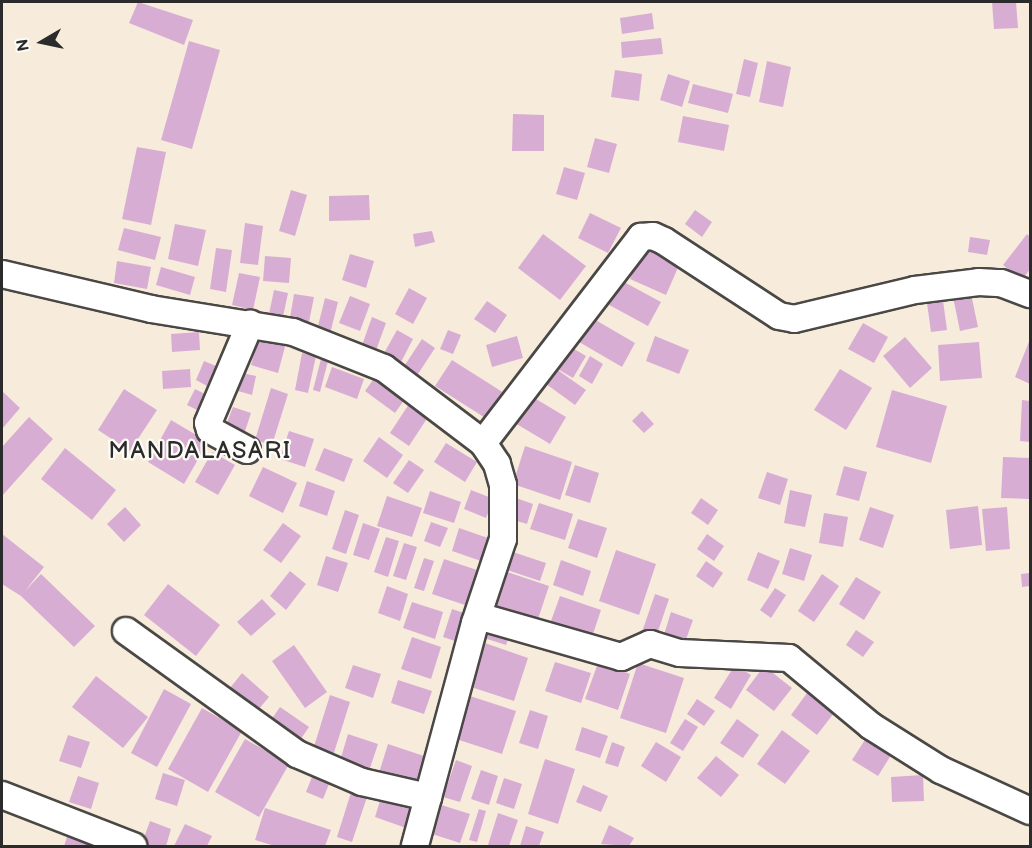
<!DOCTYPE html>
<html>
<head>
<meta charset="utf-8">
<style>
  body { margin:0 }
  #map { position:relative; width:1032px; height:848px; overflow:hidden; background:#f7ecdb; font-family:"Balsamiq Sans",sans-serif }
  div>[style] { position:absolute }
  .building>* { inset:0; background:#d8add4 }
  .roads { filter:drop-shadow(2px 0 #4a4845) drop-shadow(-2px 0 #4a4845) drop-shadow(0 2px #4a4845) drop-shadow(0 -2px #4a4845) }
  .minor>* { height:26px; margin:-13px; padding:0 13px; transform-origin:13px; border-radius:13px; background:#fff }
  span { translate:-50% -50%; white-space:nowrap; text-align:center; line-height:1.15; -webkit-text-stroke:4.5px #fdfcf7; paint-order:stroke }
  .quarter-label { font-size:24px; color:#2b2b2b; letter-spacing:1.5px }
  .frame { position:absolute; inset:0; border:3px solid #2b2b2b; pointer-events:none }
  .north { position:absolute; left:12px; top:12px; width:60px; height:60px; -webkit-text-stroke:4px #fdfcf7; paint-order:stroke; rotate:261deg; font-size:16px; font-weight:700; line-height:24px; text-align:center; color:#2b2b2b }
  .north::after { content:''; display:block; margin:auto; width:21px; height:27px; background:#2b2b2b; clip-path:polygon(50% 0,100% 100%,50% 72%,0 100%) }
</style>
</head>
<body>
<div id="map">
  <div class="building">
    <i style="clip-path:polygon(138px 2px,193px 20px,184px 45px,129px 23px)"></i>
    <i style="clip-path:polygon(992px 2px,1016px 2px,1018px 28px,994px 29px)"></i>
    <i style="clip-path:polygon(652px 13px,654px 29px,622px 34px,620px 18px)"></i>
    <i style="clip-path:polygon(661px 38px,663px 54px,622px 58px,621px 42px)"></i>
    <i style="clip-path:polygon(189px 41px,220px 50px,192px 149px,161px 140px)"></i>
    <i style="clip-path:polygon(744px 59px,758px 63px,750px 97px,736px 94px)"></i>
    <i style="clip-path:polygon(767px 61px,791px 67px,783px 107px,759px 102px)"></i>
    <i style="clip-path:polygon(615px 70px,642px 74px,639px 101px,611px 97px)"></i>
    <i style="clip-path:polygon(668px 74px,690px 81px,682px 107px,660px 100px)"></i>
    <i style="clip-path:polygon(693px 84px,733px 94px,728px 113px,688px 103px)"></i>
    <i style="clip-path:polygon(513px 114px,544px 115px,544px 151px,512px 151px)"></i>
    <i style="clip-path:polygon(683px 116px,729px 125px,724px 151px,678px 142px)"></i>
    <i style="clip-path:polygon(595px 138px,617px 144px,609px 173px,587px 167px)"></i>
    <i style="clip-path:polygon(137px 147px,166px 152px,151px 225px,122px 219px)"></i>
    <i style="clip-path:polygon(564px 167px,585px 173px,577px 200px,556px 194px)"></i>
    <i style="clip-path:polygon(291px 190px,307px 195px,295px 236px,279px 231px)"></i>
    <i style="clip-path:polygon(369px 195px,370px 220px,329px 221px,329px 196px)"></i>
    <i style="clip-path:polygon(695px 210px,712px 222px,702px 237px,685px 224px)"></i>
    <i style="clip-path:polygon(590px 213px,621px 228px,608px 253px,578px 238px)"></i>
    <i style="clip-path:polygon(245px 223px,263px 226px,258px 265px,240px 263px)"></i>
    <i style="clip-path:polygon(175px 224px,206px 230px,198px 266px,168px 259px)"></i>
    <i style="clip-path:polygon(124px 228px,161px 237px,155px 260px,118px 250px)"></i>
    <i style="clip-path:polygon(432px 231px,435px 242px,415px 247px,413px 234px)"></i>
    <i style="clip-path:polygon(543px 234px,586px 266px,560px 300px,518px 268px)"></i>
    <i style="clip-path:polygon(1027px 234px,1030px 237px,1030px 269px,1022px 280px,1003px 265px)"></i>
    <i style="clip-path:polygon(970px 237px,990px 240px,987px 255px,968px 252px)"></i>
    <i style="clip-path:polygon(643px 247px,680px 263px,666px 295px,630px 279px)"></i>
    <i style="clip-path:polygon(216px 248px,232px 250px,226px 292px,210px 289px)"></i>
    <i style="clip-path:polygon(350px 254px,374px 261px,366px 288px,342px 280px)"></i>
    <i style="clip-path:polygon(265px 256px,291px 258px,289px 283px,263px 281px)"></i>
    <i style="clip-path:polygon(117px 261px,151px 267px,147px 289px,114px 283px)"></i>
    <i style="clip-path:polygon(161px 267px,195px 277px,190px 295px,156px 285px)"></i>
    <i style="clip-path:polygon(239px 273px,260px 277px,253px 310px,232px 305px)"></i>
    <i style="clip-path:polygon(613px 276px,661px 302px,648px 326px,600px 300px)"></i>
    <i style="clip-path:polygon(409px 288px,427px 298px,413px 324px,395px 314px)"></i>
    <i style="clip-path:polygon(970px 289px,978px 327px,960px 331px,952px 292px)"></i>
    <i style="clip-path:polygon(274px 290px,288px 293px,283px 317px,269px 314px)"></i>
    <i style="clip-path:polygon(942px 293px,947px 330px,931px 332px,926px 296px)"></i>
    <i style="clip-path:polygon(294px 294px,314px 297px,309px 322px,290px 318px)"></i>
    <i style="clip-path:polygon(350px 296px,370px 304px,360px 331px,339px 323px)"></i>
    <i style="clip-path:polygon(325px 298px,338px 302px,329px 338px,316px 334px)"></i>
    <i style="clip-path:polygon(487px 301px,507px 315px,495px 333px,474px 319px)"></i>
    <i style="clip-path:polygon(587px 315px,635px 343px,622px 367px,574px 339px)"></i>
    <i style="clip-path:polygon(372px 317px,386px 323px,375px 353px,361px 348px)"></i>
    <i style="clip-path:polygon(863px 323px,888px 337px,874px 363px,848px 349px)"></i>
    <i style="clip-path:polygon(397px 330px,413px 339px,400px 364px,383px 355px)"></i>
    <i style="clip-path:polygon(448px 330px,461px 335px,453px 354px,440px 349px)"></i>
    <i style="clip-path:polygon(199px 332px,200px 350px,172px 352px,171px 334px)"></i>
    <i style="clip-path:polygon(259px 335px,286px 343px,278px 373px,251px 365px)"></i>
    <i style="clip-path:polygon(517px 336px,523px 358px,492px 367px,486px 345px)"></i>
    <i style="clip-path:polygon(655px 336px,689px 350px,679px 374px,646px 361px)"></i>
    <i style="clip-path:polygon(905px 337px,932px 368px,910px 388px,883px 356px)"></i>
    <i style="clip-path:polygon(422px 339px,435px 348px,418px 374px,405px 365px)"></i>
    <i style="clip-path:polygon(1030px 339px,1030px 384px,1015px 377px)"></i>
    <i style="clip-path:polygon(562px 342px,586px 356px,573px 378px,549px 364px)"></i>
    <i style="clip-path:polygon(979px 342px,982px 378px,940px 381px,938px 345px)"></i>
    <i style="clip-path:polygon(302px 353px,316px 356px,308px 393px,295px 390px)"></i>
    <i style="clip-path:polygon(590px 356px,603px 364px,592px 384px,579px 376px)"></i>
    <i style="clip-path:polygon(321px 359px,328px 361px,320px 392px,313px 390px)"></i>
    <i style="clip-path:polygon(452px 360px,504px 393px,487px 419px,435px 386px)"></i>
    <i style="clip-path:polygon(204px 361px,216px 366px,207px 386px,196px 380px)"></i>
    <i style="clip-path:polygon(552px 366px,586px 390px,575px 405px,542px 381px)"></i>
    <i style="clip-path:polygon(332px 367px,364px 379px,357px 399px,325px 387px)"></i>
    <i style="clip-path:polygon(190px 369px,191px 387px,163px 389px,162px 371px)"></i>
    <i style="clip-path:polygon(840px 369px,872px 388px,846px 430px,814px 410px)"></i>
    <i style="clip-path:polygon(242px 373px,256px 376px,252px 395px,238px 391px)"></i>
    <i style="clip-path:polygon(375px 377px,405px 399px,395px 413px,365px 391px)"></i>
    <i style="clip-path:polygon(271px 388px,288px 394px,272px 445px,255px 440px)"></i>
    <i style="clip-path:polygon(124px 389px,157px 410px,130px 451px,98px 430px)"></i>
    <i style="clip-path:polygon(195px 389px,207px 395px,199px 411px,187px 405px)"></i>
    <i style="clip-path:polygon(892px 390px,947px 406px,931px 463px,876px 447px)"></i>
    <i style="clip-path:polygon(2px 391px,20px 408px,2px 429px)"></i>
    <i style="clip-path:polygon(526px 393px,566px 417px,550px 444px,510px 420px)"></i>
    <i style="clip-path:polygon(1022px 400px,1030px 401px,1030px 442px,1020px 441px)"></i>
    <i style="clip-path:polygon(409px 404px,428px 417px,409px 446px,390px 433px)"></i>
    <i style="clip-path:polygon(233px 407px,251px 413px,242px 440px,223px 433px)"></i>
    <i style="clip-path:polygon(642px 411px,654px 424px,644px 433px,632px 421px)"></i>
    <i style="clip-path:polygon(29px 417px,53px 439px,2px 496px,2px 447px)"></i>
    <i style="clip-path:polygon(171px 420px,208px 442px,184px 484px,148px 462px)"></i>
    <i style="clip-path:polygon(289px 431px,314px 439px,305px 467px,280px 459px)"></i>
    <i style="clip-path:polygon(379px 437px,403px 455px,387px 478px,363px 461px)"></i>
    <i style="clip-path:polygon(446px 443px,477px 462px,465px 482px,434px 462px)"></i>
    <i style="clip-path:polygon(525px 446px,572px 462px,560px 500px,513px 484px)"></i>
    <i style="clip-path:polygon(65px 448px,116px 490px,92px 520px,41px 479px)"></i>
    <i style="clip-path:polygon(324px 448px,353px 459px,344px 482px,315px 470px)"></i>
    <i style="clip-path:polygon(212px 452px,235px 465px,218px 495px,195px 482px)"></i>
    <i style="clip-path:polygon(1003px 457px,1030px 458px,1030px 499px,1001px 498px)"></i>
    <i style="clip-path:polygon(409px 460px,424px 470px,408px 493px,393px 483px)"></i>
    <i style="clip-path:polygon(575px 465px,599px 473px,590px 503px,565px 495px)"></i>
    <i style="clip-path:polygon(844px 466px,867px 472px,859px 501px,836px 495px)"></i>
    <i style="clip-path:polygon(263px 467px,297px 483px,283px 513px,249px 496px)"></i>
    <i style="clip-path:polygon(767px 472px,788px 479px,780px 505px,758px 498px)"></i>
    <i style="clip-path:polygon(307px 481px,335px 491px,327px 516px,299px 506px)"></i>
    <i style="clip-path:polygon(471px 490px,494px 499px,486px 518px,464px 509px)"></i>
    <i style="clip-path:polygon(790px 490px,812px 495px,805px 527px,784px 523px)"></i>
    <i style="clip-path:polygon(430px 491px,461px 502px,454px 523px,423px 513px)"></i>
    <i style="clip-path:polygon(387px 496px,422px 508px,412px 537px,377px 526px)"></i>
    <i style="clip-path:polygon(516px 498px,533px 504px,527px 524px,510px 519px)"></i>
    <i style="clip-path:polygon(701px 498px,718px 510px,708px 525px,691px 513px)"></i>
    <i style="clip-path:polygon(539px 503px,573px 514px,565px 540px,530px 529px)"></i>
    <i style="clip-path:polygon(978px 506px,982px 545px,950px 549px,946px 510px)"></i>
    <i style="clip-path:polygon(125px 507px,141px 525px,124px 542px,107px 524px)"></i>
    <i style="clip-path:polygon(870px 507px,894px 515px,883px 548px,859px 540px)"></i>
    <i style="clip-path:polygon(1007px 507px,1010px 549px,986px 551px,982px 509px)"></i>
    <i style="clip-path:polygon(345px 510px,359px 515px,346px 554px,332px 549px)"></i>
    <i style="clip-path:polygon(824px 513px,848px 517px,843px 547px,819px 543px)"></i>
    <i style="clip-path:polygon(578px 519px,607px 528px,597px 558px,568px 548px)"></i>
    <i style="clip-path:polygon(431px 522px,448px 528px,440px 547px,424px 541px)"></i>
    <i style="clip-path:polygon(283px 523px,301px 536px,281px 563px,263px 550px)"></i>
    <i style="clip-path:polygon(363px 523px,380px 529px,369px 560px,353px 555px)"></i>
    <i style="clip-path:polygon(459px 528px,488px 538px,481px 561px,452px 551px)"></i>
    <i style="clip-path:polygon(2px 534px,44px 567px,25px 591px,41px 574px,95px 626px,74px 647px,21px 596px,2px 584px)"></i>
    <i style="clip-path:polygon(707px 534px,724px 546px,714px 561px,697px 549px)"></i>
    <i style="clip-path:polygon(386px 537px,399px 541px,388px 577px,374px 572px)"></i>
    <i style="clip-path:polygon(404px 543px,417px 547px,406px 580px,393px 576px)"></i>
    <i style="clip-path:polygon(790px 548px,812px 555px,804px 581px,782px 574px)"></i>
    <i style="clip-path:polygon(616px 550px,656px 564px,639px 615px,599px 601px)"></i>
    <i style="clip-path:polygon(510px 551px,546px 563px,540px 581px,504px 569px)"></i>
    <i style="clip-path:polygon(758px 552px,780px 561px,768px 589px,747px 580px)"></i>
    <i style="clip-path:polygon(326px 556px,348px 563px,338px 592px,317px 585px)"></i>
    <i style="clip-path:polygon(424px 558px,434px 561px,424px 591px,414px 588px)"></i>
    <i style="clip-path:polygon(444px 559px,477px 570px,465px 605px,432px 594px)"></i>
    <i style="clip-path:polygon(561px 560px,591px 571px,583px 596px,553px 585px)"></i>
    <i style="clip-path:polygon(706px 561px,723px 573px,713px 588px,696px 576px)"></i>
    <i style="clip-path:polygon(501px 570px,549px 586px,534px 631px,486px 616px)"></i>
    <i style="clip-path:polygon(290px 571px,306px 584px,286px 610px,270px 596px)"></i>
    <i style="clip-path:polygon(1030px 573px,1030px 586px,1022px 587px,1021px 574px)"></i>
    <i style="clip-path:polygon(822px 574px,839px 586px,814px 622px,798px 611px)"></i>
    <i style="clip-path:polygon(856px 577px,881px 592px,864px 620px,839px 604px)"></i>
    <i style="clip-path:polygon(168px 584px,220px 625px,196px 656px,144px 615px)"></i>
    <i style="clip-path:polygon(387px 586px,408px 594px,400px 621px,378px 613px)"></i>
    <i style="clip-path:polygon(775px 588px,786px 595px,771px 618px,760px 610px)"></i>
    <i style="clip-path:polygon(655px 594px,669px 599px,656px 637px,642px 632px)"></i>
    <i style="clip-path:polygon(560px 596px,601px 610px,589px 646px,547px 632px)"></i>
    <i style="clip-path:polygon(262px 599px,276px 614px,251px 636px,237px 622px)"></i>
    <i style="clip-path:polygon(412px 602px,443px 612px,435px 639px,403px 628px)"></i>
    <i style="clip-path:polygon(452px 609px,467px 614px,458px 642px,443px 637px)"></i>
    <i style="clip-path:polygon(671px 612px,693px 620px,684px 645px,663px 638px)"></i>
    <i style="clip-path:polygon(488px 626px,510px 633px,506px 645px,484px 638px)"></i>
    <i style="clip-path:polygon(856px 630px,874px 642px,863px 657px,846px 645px)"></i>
    <i style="clip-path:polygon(412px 637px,441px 647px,431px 679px,401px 669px)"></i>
    <i style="clip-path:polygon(482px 642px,528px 658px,514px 701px,468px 686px)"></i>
    <i style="clip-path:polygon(294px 645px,327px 692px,305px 708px,272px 661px)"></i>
    <i style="clip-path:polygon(555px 662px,591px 673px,581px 703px,545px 691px)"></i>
    <i style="clip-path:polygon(598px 663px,630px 674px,618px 710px,585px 699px)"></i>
    <i style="clip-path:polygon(638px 663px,684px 678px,666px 733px,620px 718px)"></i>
    <i style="clip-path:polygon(353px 665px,381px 674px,373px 698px,345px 688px)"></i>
    <i style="clip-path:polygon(735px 665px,751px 675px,731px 709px,714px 698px)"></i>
    <i style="clip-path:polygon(764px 666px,792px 688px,774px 711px,746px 690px)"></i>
    <i style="clip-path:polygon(242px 673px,269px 697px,253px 716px,226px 693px)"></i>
    <i style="clip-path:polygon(96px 676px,148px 717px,123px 748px,72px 707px)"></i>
    <i style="clip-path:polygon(398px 680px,432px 691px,424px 714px,391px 703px)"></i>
    <i style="clip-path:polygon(164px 689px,191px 704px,157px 767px,131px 753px)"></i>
    <i style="clip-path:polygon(807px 693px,834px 713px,817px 735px,791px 715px)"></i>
    <i style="clip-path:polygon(330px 695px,350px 702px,331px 762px,311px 756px)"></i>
    <i style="clip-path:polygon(467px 695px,516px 711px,502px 754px,453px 738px)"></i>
    <i style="clip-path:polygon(697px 699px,715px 711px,704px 726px,687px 714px)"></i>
    <i style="clip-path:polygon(280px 707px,309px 727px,298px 743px,269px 723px)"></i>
    <i style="clip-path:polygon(202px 708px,242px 731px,208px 792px,168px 769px)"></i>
    <i style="clip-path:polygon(530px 710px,548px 716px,538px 749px,519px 743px)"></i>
    <i style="clip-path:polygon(685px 719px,698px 727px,683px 751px,670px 743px)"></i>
    <i style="clip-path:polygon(737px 719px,759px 735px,743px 758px,720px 743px)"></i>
    <i style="clip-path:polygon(582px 727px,608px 736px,600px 758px,575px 750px)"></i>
    <i style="clip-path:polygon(782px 730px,810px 751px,785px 784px,757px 764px)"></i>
    <i style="clip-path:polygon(348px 734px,378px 744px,366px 780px,337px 771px)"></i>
    <i style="clip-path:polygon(68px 735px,90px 742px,81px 768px,59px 761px)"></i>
    <i style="clip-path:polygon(868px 735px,893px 752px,878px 776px,852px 760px)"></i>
    <i style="clip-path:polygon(245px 739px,289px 764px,259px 817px,215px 792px)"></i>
    <i style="clip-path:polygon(612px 742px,625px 747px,618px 767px,605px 763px)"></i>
    <i style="clip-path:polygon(656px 742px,681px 757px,666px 782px,641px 766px)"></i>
    <i style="clip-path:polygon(388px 744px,430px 758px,419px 790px,378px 776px)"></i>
    <i style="clip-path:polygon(716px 756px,739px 775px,721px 797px,697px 778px)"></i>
    <i style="clip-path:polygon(545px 759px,575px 769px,558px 824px,528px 814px)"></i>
    <i style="clip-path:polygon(456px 760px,472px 766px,460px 802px,443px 797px)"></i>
    <i style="clip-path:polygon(316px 767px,333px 774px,323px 799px,306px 792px)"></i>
    <i style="clip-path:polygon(481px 770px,498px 776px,489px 805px,471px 799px)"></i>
    <i style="clip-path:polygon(163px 773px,185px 780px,177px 806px,155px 799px)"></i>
    <i style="clip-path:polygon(923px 775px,924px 801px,892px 802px,891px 777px)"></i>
    <i style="clip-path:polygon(78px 776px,99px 783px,91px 809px,69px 802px)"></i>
    <i style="clip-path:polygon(504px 778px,522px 784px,514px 809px,496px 803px)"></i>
    <i style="clip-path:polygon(354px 783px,370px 788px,352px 842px,337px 837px)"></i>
    <i style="clip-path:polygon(583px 785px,608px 796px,601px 812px,576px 802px)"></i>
    <i style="clip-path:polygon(383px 791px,415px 801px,406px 828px,375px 817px)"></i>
    <i style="clip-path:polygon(435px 803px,470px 814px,460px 843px,426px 832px)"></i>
    <i style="clip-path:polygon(265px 808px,331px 830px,325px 846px,275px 846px,255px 840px)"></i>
    <i style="clip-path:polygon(479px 809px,486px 811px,477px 842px,469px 840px)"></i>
    <i style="clip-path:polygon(498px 813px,518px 820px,509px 846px,488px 845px)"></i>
    <i style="clip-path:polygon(150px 821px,171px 829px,166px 846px,141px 846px)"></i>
    <i style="clip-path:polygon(185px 824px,212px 836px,207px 846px,174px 846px)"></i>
    <i style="clip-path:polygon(71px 825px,93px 833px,88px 846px,64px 846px)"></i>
    <i style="clip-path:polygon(609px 825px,634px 838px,629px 846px,601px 844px)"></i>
    <i style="clip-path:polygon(526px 826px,544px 832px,539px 846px,520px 846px)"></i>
  </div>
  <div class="roads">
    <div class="minor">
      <i style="left:2px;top:274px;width:153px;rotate:13.2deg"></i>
      <i style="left:151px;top:309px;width:144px;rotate:9.2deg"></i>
      <i style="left:293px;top:332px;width:98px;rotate:21.6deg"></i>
      <i style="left:384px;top:368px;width:124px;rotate:37.1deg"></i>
      <i style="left:483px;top:443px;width:25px;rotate:56deg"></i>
      <i style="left:497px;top:464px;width:22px;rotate:74deg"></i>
      <i style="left:503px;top:485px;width:54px;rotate:90deg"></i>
      <i style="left:503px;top:539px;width:89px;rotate:108.4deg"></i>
      <i style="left:475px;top:623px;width:231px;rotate:105.1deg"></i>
      <i style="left:483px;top:443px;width:260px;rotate:-52.5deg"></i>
      <i style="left:641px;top:237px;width:12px;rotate:-5deg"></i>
      <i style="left:653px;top:236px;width:12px;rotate:24deg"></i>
      <i style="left:664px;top:241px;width:137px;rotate:33.1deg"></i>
      <i style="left:779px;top:316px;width:15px;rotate:11deg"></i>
      <i style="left:794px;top:319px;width:124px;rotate:-13.5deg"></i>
      <i style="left:915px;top:290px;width:64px;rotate:-7.1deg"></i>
      <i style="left:979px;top:282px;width:22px;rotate:3deg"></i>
      <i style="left:1001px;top:283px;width:31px;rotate:21deg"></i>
      <i style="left:247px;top:450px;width:42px;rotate:-151.6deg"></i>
      <i style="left:210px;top:430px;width:7px;rotate:-106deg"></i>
      <i style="left:208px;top:423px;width:108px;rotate:-67deg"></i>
      <i style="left:478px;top:616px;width:149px;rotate:16deg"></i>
      <i style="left:621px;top:657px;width:32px;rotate:-24deg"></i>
      <i style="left:650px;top:644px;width:31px;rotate:17deg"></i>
      <i style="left:680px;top:653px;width:109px;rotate:2.6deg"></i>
      <i style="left:789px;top:658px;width:107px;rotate:39.7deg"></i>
      <i style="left:871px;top:726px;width:83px;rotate:32.2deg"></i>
      <i style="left:941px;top:770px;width:98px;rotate:24.7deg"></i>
      <i style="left:126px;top:631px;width:211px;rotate:35.7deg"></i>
      <i style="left:297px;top:754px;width:71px;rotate:23.3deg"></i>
      <i style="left:362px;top:782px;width:68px;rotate:12.8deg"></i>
      <i style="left:2px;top:795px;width:141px;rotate:21.3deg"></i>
    </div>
  </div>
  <div class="quarter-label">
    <span style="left:200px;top:451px">MANDALASARI</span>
  </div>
  <div class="frame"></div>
  <div class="north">N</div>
</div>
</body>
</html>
